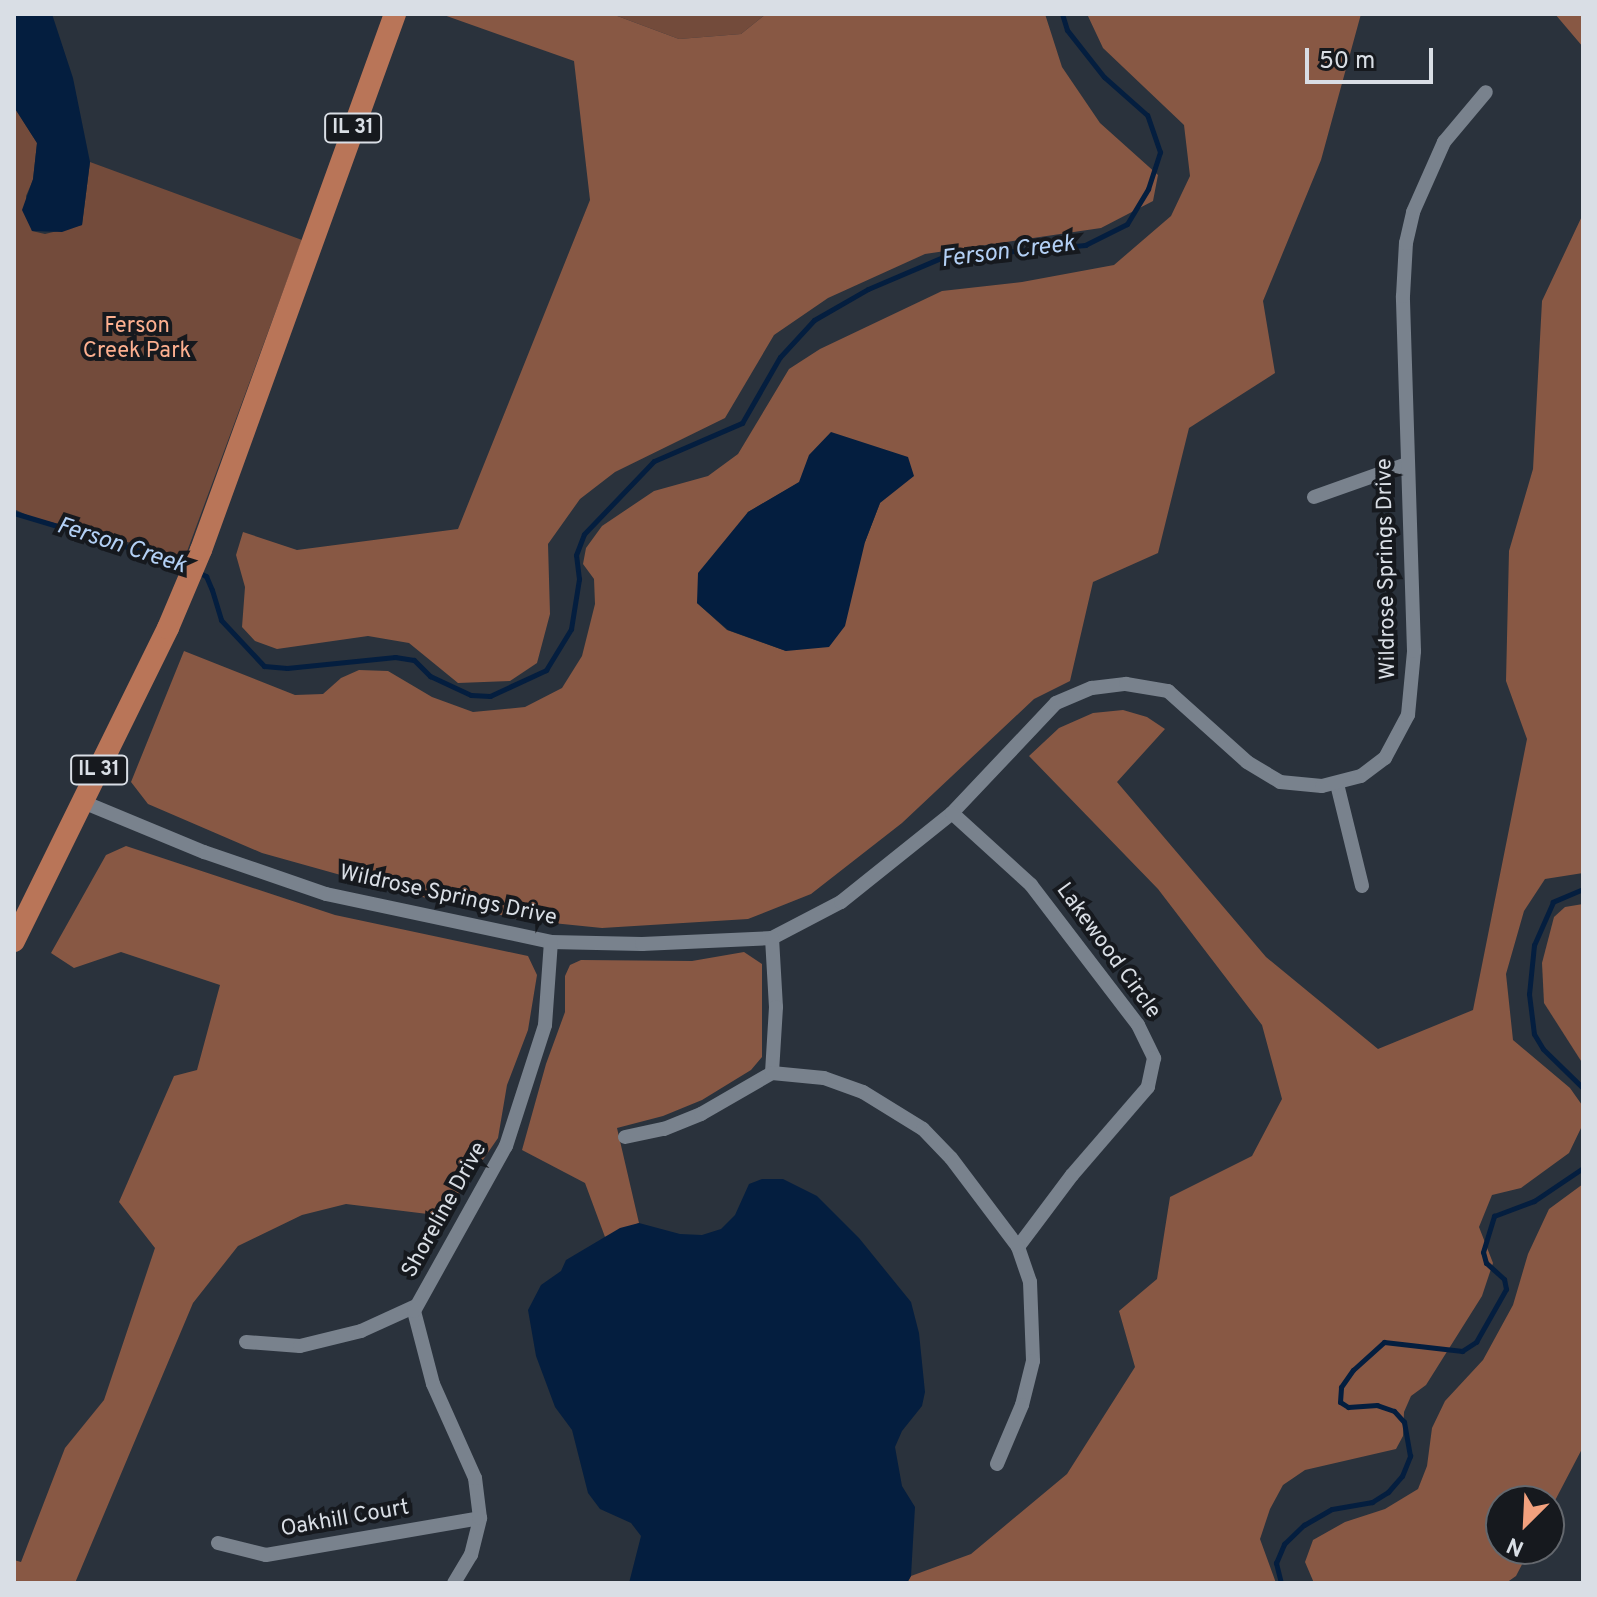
<!DOCTYPE html>
<html>
<head>
<meta charset="utf-8">
<style>
  body { margin:0 }
  #map { position:relative; width:1597px; height:1597px; overflow:hidden; background:#2a323c; font-family:Overpass,sans-serif }
  div>[style] { position:absolute }
  .green>* { inset:0; background:#734b3b }
  .forest>* { inset:0; background:#885844 }
  .water>* { inset:0; background:#041e3f }
  .stream>* { height:5px; margin:-2.5px; padding:0 2.5px; transform-origin:2.5px; border-radius:2.5px; background:#041e3f }
  .minor>* { height:14px; margin:-7px; padding:0 7px; transform-origin:7px; border-radius:7px; background:#79828d }
  .primary>* { height:22px; margin:-11px; padding:0 11px; transform-origin:11px; border-radius:11px; background:#b97558 }
  span { translate:-50% -50%; white-space:nowrap; text-align:center; line-height:1.15; -webkit-text-stroke:8px #16191e; paint-order:stroke }
  .shield-label span { padding:2px 6px; background:#16191e; border:2px solid; border-radius:6px; -webkit-text-stroke-width:0 }
  .shield-label { font-size:20px; color:#d9dee5; font-weight:700 }
  .park-label { font-size:22px; color:#fdb090 }
  .street-label { font-size:22px; color:#d9dee5 }
  .water-label { font-size:24px; color:#b3d0f5; font-style:italic }
  .frame { position:absolute; inset:0; border:16px solid #d9dee5; pointer-events:none }
  .north { position:absolute; left:1485px; top:1485px; width:80px; height:80px; box-sizing:border-box; background:#16191e; border:2px solid #64686e; border-radius:50%; rotate:204deg; font-size:22px; font-weight:700; line-height:32px; text-align:center; color:#d9dee5 }
  .north::after { content:''; display:block; margin:auto; width:28px; height:36px; background:#f2a17e; clip-path:polygon(50% 0,100% 100%,50% 72%,0 100%) }
  .scale { position:absolute; left:1305px; top:48px; width:128px; height:36px; box-sizing:border-box; border:4px solid #d9dee5; border-top:0; padding-left:10px; font-size:24px; line-height:28px; white-space:nowrap; color:#d9dee5; -webkit-text-stroke:6px #16191e; paint-order:stroke }
</style>
</head>
<body>
<div id="map">
  <div class="green">
    <i style="clip-path:polygon(612px 14px,766px 14px,741px 34px,679px 39px)"></i>
    <i style="clip-path:polygon(14px 107px,37px 143px,33px 180px,26px 196px,32px 231px,45px 234px,82px 225px,90px 162px,302px 240px,185px 557px,31px 517px,14px 509px)"></i>
  </div>
  <div class="forest">
    <i style="clip-path:polygon(441px 14px,612px 14px,679px 39px,741px 34px,766px 14px,1045px 14px,1062px 67px,1100px 123px,1158px 175px,1153px 201px,1101px 228px,925px 254px,828px 298px,774px 335px,725px 418px,615px 472px,580px 499px,548px 544px,550px 614px,537px 663px,510px 681px,458px 683px,409px 643px,368px 636px,277px 649px,255px 641px,242px 627px,245px 587px,236px 555px,243px 532px,297px 550px,458px 529px,590px 200px,574px 61px)"></i>
    <i style="clip-path:polygon(evenodd,1087px 14px,1361px 14px,1321px 160px,1263px 301px,1275px 373px,1189px 428px,1158px 553px,1093px 582px,1070px 681px,1034px 699px,902px 823px,811px 894px,748px 919px,602px 928px,523px 920px,405px 893px,262px 853px,148px 804px,131px 782px,184px 651px,295px 695px,323px 694px,341px 678px,359px 670px,388px 671px,432px 697px,473px 712px,525px 707px,562px 688px,582px 656px,595px 604px,594px 579px,583px 564px,586px 548px,602px 526px,654px 491px,708px 476px,738px 454px,789px 369px,820px 349px,942px 291px,1022px 282px,1114px 265px,1171px 216px,1190px 176px,1184px 125px,1103px 48px,1087px 14px,800px 482px,880px 503px,865px 542px,786px 651px,727px 630px,697px 603px,748px 512px,800px 482px)"></i>
    <i style="clip-path:polygon(1554px 14px,1583px 14px,1583px 47px,1555px 14px)"></i>
    <i style="clip-path:polygon(1583px 214px,1583px 873px,1545px 879px,1524px 911px,1506px 974px,1513px 1040px,1570px 1088px,1582px 1105px,1582px 1126px,1569px 1153px,1521px 1188px,1492px 1195px,1479px 1227px,1493px 1263px,1482px 1296px,1426px 1385px,1411px 1396px,1404px 1412px,1403px 1436px,1396px 1449px,1305px 1470px,1283px 1485px,1270px 1509px,1260px 1539px,1276px 1583px,907px 1583px,911px 1576px,971px 1554px,1067px 1474px,1135px 1367px,1119px 1311px,1157px 1279px,1170px 1197px,1252px 1156px,1282px 1099px,1262px 1025px,1158px 889px,1029px 756px,1059px 728px,1093px 713px,1123px 710px,1147px 717px,1165px 729px,1117px 782px,1266px 957px,1378px 1049px,1473px 1010px,1527px 739px,1506px 681px,1509px 551px,1533px 469px,1542px 301px)"></i>
    <i style="clip-path:polygon(126px 846px,335px 915px,528px 956px,537px 975px,528px 1030px,507px 1085px,498px 1138px,444px 1216px,346px 1204px,302px 1215px,238px 1246px,193px 1303px,75px 1583px,14px 1583px,14px 1560px,21px 1562px,65px 1448px,104px 1400px,155px 1248px,119px 1202px,174px 1076px,197px 1070px,220px 985px,121px 952px,74px 968px,51px 953px,106px 855px)"></i>
    <i style="clip-path:polygon(1583px 904px,1583px 1064px,1544px 1003px,1542px 963px,1554px 917px,1565px 907px)"></i>
    <i style="clip-path:polygon(744px 952px,762px 964px,762px 1057px,751px 1070px,702px 1100px,663px 1116px,617px 1128px,639px 1223px,605px 1237px,585px 1183px,522px 1150px,546px 1064px,565px 1012px,565px 976px,570px 965px,581px 960px,692px 961px)"></i>
    <i style="clip-path:polygon(1583px 1184px,1583px 1447px,1549px 1512px,1549px 1501px,1501px 1501px,1501px 1549px,1530px 1549px,1516px 1576px,1506px 1583px,1314px 1583px,1305px 1562px,1313px 1540px,1345px 1522px,1385px 1509px,1418px 1489px,1427px 1466px,1432px 1428px,1445px 1401px,1483px 1360px,1513px 1305px,1528px 1254px,1549px 1209px)"></i>
  </div>
  <div class="water">
    <i style="clip-path:polygon(14px 14px,52px 14px,73px 78px,90px 162px,82px 225px,62px 232px,32px 231px,22px 210px,33px 179px,37px 143px,14px 107px)"></i>
    <i style="clip-path:polygon(831px 432px,908px 457px,914px 476px,880px 503px,865px 542px,845px 626px,829px 647px,786px 651px,728px 630px,697px 603px,698px 573px,748px 512px,799px 482px,809px 455px)"></i>
    <i style="clip-path:polygon(762px 1179px,783px 1179px,817px 1196px,859px 1238px,911px 1302px,919px 1333px,925px 1392px,922px 1406px,902px 1431px,895px 1447px,902px 1486px,915px 1507px,911px 1576px,907px 1583px,629px 1583px,641px 1536px,631px 1523px,600px 1509px,588px 1493px,572px 1430px,555px 1407px,536px 1356px,528px 1310px,541px 1285px,561px 1271px,566px 1260px,620px 1228px,639px 1223px,680px 1234px,702px 1235px,721px 1229px,735px 1215px,749px 1184px)"></i>
  </div>
  <div class="stream">
    <i style="left:14px;top:513px;width:181px;rotate:16.7deg"></i>
    <i style="left:200px;top:573px;width:7px;rotate:27deg"></i>
    <i style="left:206px;top:576px;width:15px;rotate:67deg"></i>
    <i style="left:212px;top:590px;width:31px;rotate:73deg"></i>
    <i style="left:221px;top:620px;width:63px;rotate:46.9deg"></i>
    <i style="left:264px;top:666px;width:23px;rotate:5deg"></i>
    <i style="left:287px;top:668px;width:109px;rotate:-5.8deg"></i>
    <i style="left:395px;top:657px;width:19px;rotate:9deg"></i>
    <i style="left:414px;top:660px;width:23px;rotate:45deg"></i>
    <i style="left:430px;top:676px;width:45px;rotate:24.9deg"></i>
    <i style="left:471px;top:695px;width:19px;rotate:3deg"></i>
    <i style="left:490px;top:696px;width:62px;rotate:-24.9deg"></i>
    <i style="left:546px;top:670px;width:48px;rotate:-58.6deg"></i>
    <i style="left:571px;top:629px;width:51px;rotate:-80.9deg"></i>
    <i style="left:579px;top:579px;width:24px;rotate:-97deg"></i>
    <i style="left:576px;top:555px;width:22px;rotate:-69deg"></i>
    <i style="left:584px;top:534px;width:101px;rotate:-46.2deg"></i>
    <i style="left:654px;top:461px;width:96px;rotate:-23.4deg"></i>
    <i style="left:742px;top:423px;width:76px;rotate:-60.1deg"></i>
    <i style="left:780px;top:357px;width:50px;rotate:-47.4deg"></i>
    <i style="left:814px;top:320px;width:62px;rotate:-29.9deg"></i>
    <i style="left:868px;top:289px;width:82px;rotate:-23.1deg"></i>
    <i style="left:943px;top:257px;width:143px;rotate:-4.8deg"></i>
    <i style="left:1085px;top:245px;width:47px;rotate:-26.6deg"></i>
    <i style="left:1127px;top:224px;width:41px;rotate:-59deg"></i>
    <i style="left:1148px;top:189px;width:39px;rotate:-72deg"></i>
    <i style="left:1160px;top:152px;width:39px;rotate:-109deg"></i>
    <i style="left:1147px;top:115px;width:57px;rotate:-138.5deg"></i>
    <i style="left:1104px;top:77px;width:60px;rotate:-128.2deg"></i>
    <i style="left:1067px;top:30px;width:17px;rotate:-107deg"></i>
    <i style="left:1583px;top:889px;width:33px;rotate:157deg"></i>
    <i style="left:1553px;top:902px;width:47px;rotate:113.8deg"></i>
    <i style="left:1534px;top:945px;width:49px;rotate:95.8deg"></i>
    <i style="left:1529px;top:994px;width:40px;rotate:82.9deg"></i>
    <i style="left:1534px;top:1034px;width:17px;rotate:59deg"></i>
    <i style="left:1543px;top:1049px;width:56px;rotate:44.3deg"></i>
    <i style="left:1281px;top:1583px;width:21px;rotate:-104deg"></i>
    <i style="left:1276px;top:1563px;width:21px;rotate:-67deg"></i>
    <i style="left:1284px;top:1544px;width:28px;rotate:-44deg"></i>
    <i style="left:1304px;top:1525px;width:32px;rotate:-30deg"></i>
    <i style="left:1332px;top:1509px;width:41px;rotate:-9.9deg"></i>
    <i style="left:1372px;top:1502px;width:19px;rotate:-32deg"></i>
    <i style="left:1388px;top:1492px;width:21px;rotate:-49deg"></i>
    <i style="left:1402px;top:1476px;width:22px;rotate:-68deg"></i>
    <i style="left:1410px;top:1456px;width:35px;rotate:-100deg"></i>
    <i style="left:1404px;top:1422px;width:15px;rotate:-132deg"></i>
    <i style="left:1394px;top:1411px;width:18px;rotate:-161deg"></i>
    <i style="left:1377px;top:1405px;width:29px;rotate:176deg"></i>
    <i style="left:1348px;top:1407px;width:9px;rotate:-148deg"></i>
    <i style="left:1340px;top:1402px;width:15px;rotate:-86deg"></i>
    <i style="left:1341px;top:1387px;width:21px;rotate:-55deg"></i>
    <i style="left:1353px;top:1370px;width:42px;rotate:-42.1deg"></i>
    <i style="left:1384px;top:1342px;width:79px;rotate:6.6deg"></i>
    <i style="left:1462px;top:1351px;width:17px;rotate:-33deg"></i>
    <i style="left:1476px;top:1342px;width:61px;rotate:-60.5deg"></i>
    <i style="left:1506px;top:1289px;width:10px;rotate:-101deg"></i>
    <i style="left:1504px;top:1279px;width:24px;rotate:-138deg"></i>
    <i style="left:1486px;top:1263px;width:11px;rotate:-105deg"></i>
    <i style="left:1483px;top:1252px;width:38px;rotate:-73deg"></i>
    <i style="left:1494px;top:1216px;width:43px;rotate:-20.6deg"></i>
    <i style="left:1534px;top:1201px;width:59px;rotate:-34deg"></i>
  </div>
  <div class="minor">
    <i style="left:1314px;top:497px;width:99px;rotate:-19.5deg"></i>
    <i style="left:1337px;top:784px;width:105px;rotate:76.2deg"></i>
    <i style="left:83px;top:802px;width:131px;rotate:22.5deg"></i>
    <i style="left:204px;top:852px;width:129px;rotate:19deg"></i>
    <i style="left:326px;top:894px;width:230px;rotate:12deg"></i>
    <i style="left:551px;top:942px;width:91px;rotate:1.3deg"></i>
    <i style="left:642px;top:944px;width:130px;rotate:-2.6deg"></i>
    <i style="left:772px;top:938px;width:78px;rotate:-27.6deg"></i>
    <i style="left:841px;top:902px;width:142px;rotate:-38.7deg"></i>
    <i style="left:952px;top:813px;width:151px;rotate:-46.6deg"></i>
    <i style="left:1056px;top:703px;width:39px;rotate:-23deg"></i>
    <i style="left:1092px;top:688px;width:34px;rotate:-7deg"></i>
    <i style="left:1126px;top:684px;width:43px;rotate:9.5deg"></i>
    <i style="left:1168px;top:691px;width:106px;rotate:41.9deg"></i>
    <i style="left:1247px;top:762px;width:39px;rotate:31deg"></i>
    <i style="left:1280px;top:782px;width:42px;rotate:5.4deg"></i>
    <i style="left:1322px;top:786px;width:40px;rotate:-14.4deg"></i>
    <i style="left:1361px;top:776px;width:30px;rotate:-37deg"></i>
    <i style="left:1385px;top:758px;width:49px;rotate:-61.9deg"></i>
    <i style="left:1408px;top:715px;width:64px;rotate:-84.6deg"></i>
    <i style="left:1414px;top:651px;width:355px;rotate:-91.8deg"></i>
    <i style="left:1403px;top:296px;width:53px;rotate:-86.8deg"></i>
    <i style="left:1406px;top:243px;width:32px;rotate:-77deg"></i>
    <i style="left:1413px;top:212px;width:77px;rotate:-66.1deg"></i>
    <i style="left:1444px;top:142px;width:65px;rotate:-50deg"></i>
    <i style="left:952px;top:813px;width:107px;rotate:42.3deg"></i>
    <i style="left:1031px;top:885px;width:176px;rotate:52.6deg"></i>
    <i style="left:1138px;top:1025px;width:37px;rotate:64deg"></i>
    <i style="left:1154px;top:1058px;width:30px;rotate:102deg"></i>
    <i style="left:1148px;top:1087px;width:116px;rotate:130.8deg"></i>
    <i style="left:1072px;top:1175px;width:90px;rotate:126.9deg"></i>
    <i style="left:1018px;top:1247px;width:37px;rotate:71deg"></i>
    <i style="left:1030px;top:1282px;width:79px;rotate:87.8deg"></i>
    <i style="left:1033px;top:1361px;width:45px;rotate:104deg"></i>
    <i style="left:1022px;top:1405px;width:64px;rotate:113deg"></i>
    <i style="left:772px;top:938px;width:69px;rotate:86.7deg"></i>
    <i style="left:776px;top:1007px;width:66px;rotate:93.5deg"></i>
    <i style="left:625px;top:1137px;width:40px;rotate:-12deg"></i>
    <i style="left:664px;top:1129px;width:40px;rotate:-22deg"></i>
    <i style="left:701px;top:1114px;width:82px;rotate:-30deg"></i>
    <i style="left:772px;top:1073px;width:52px;rotate:5.5deg"></i>
    <i style="left:824px;top:1078px;width:41px;rotate:19.7deg"></i>
    <i style="left:863px;top:1092px;width:70px;rotate:31.7deg"></i>
    <i style="left:923px;top:1129px;width:40px;rotate:46deg"></i>
    <i style="left:951px;top:1158px;width:111px;rotate:53deg"></i>
    <i style="left:246px;top:1342px;width:54px;rotate:4.2deg"></i>
    <i style="left:300px;top:1346px;width:63px;rotate:-13.8deg"></i>
    <i style="left:361px;top:1331px;width:60px;rotate:-24.4deg"></i>
    <i style="left:218px;top:1543px;width:49px;rotate:14deg"></i>
    <i style="left:266px;top:1555px;width:217px;rotate:-9.8deg"></i>
    <i style="left:454px;top:1583px;width:33px;rotate:-59deg"></i>
    <i style="left:471px;top:1555px;width:38px;rotate:-76deg"></i>
    <i style="left:480px;top:1518px;width:40px;rotate:-97.1deg"></i>
    <i style="left:475px;top:1478px;width:103px;rotate:-114.1deg"></i>
    <i style="left:433px;top:1384px;width:75px;rotate:-104.6deg"></i>
    <i style="left:414px;top:1311px;width:189px;rotate:-60.9deg"></i>
    <i style="left:506px;top:1146px;width:127px;rotate:-72.1deg"></i>
    <i style="left:545px;top:1025px;width:83px;rotate:-85.9deg"></i>
  </div>
  <div class="primary">
    <i style="left:14px;top:941px;width:349px;rotate:-63.8deg"></i>
    <i style="left:168px;top:628px;width:85px;rotate:-67.1deg"></i>
    <i style="left:201px;top:550px;width:570px;rotate:-70.1deg"></i>
  </div>
  <div class="shield-label">
    <span style="left:353px;top:128px">IL 31</span>
    <span style="left:99px;top:770px">IL 31</span>
  </div>
  <div class="park-label">
    <span style="left:137px;top:339px">Ferson<br>Creek Park</span>
  </div>
  <div class="street-label">
    <span style="left:1387px;top:569px;rotate:-91deg">Wildrose Springs Drive</span>
    <span style="left:448px;top:896px;rotate:12deg">Wildrose Springs Drive</span>
    <span style="left:1108px;top:951px;rotate:54deg">Lakewood Circle</span>
    <span style="left:445px;top:1210px;rotate:-61deg">Shoreline Drive</span>
    <span style="left:345px;top:1519px;rotate:-10deg">Oakhill Court</span>
  </div>
  <div class="water-label">
    <span style="left:1008px;top:253px;rotate:-7deg">Ferson Creek</span>
    <span style="left:121px;top:547px;rotate:18deg">Ferson Creek</span>
  </div>
  <div class="frame"></div>
  <div class="north">N</div>
  <div class="scale">50 m</div>
</div>
</body>
</html>
